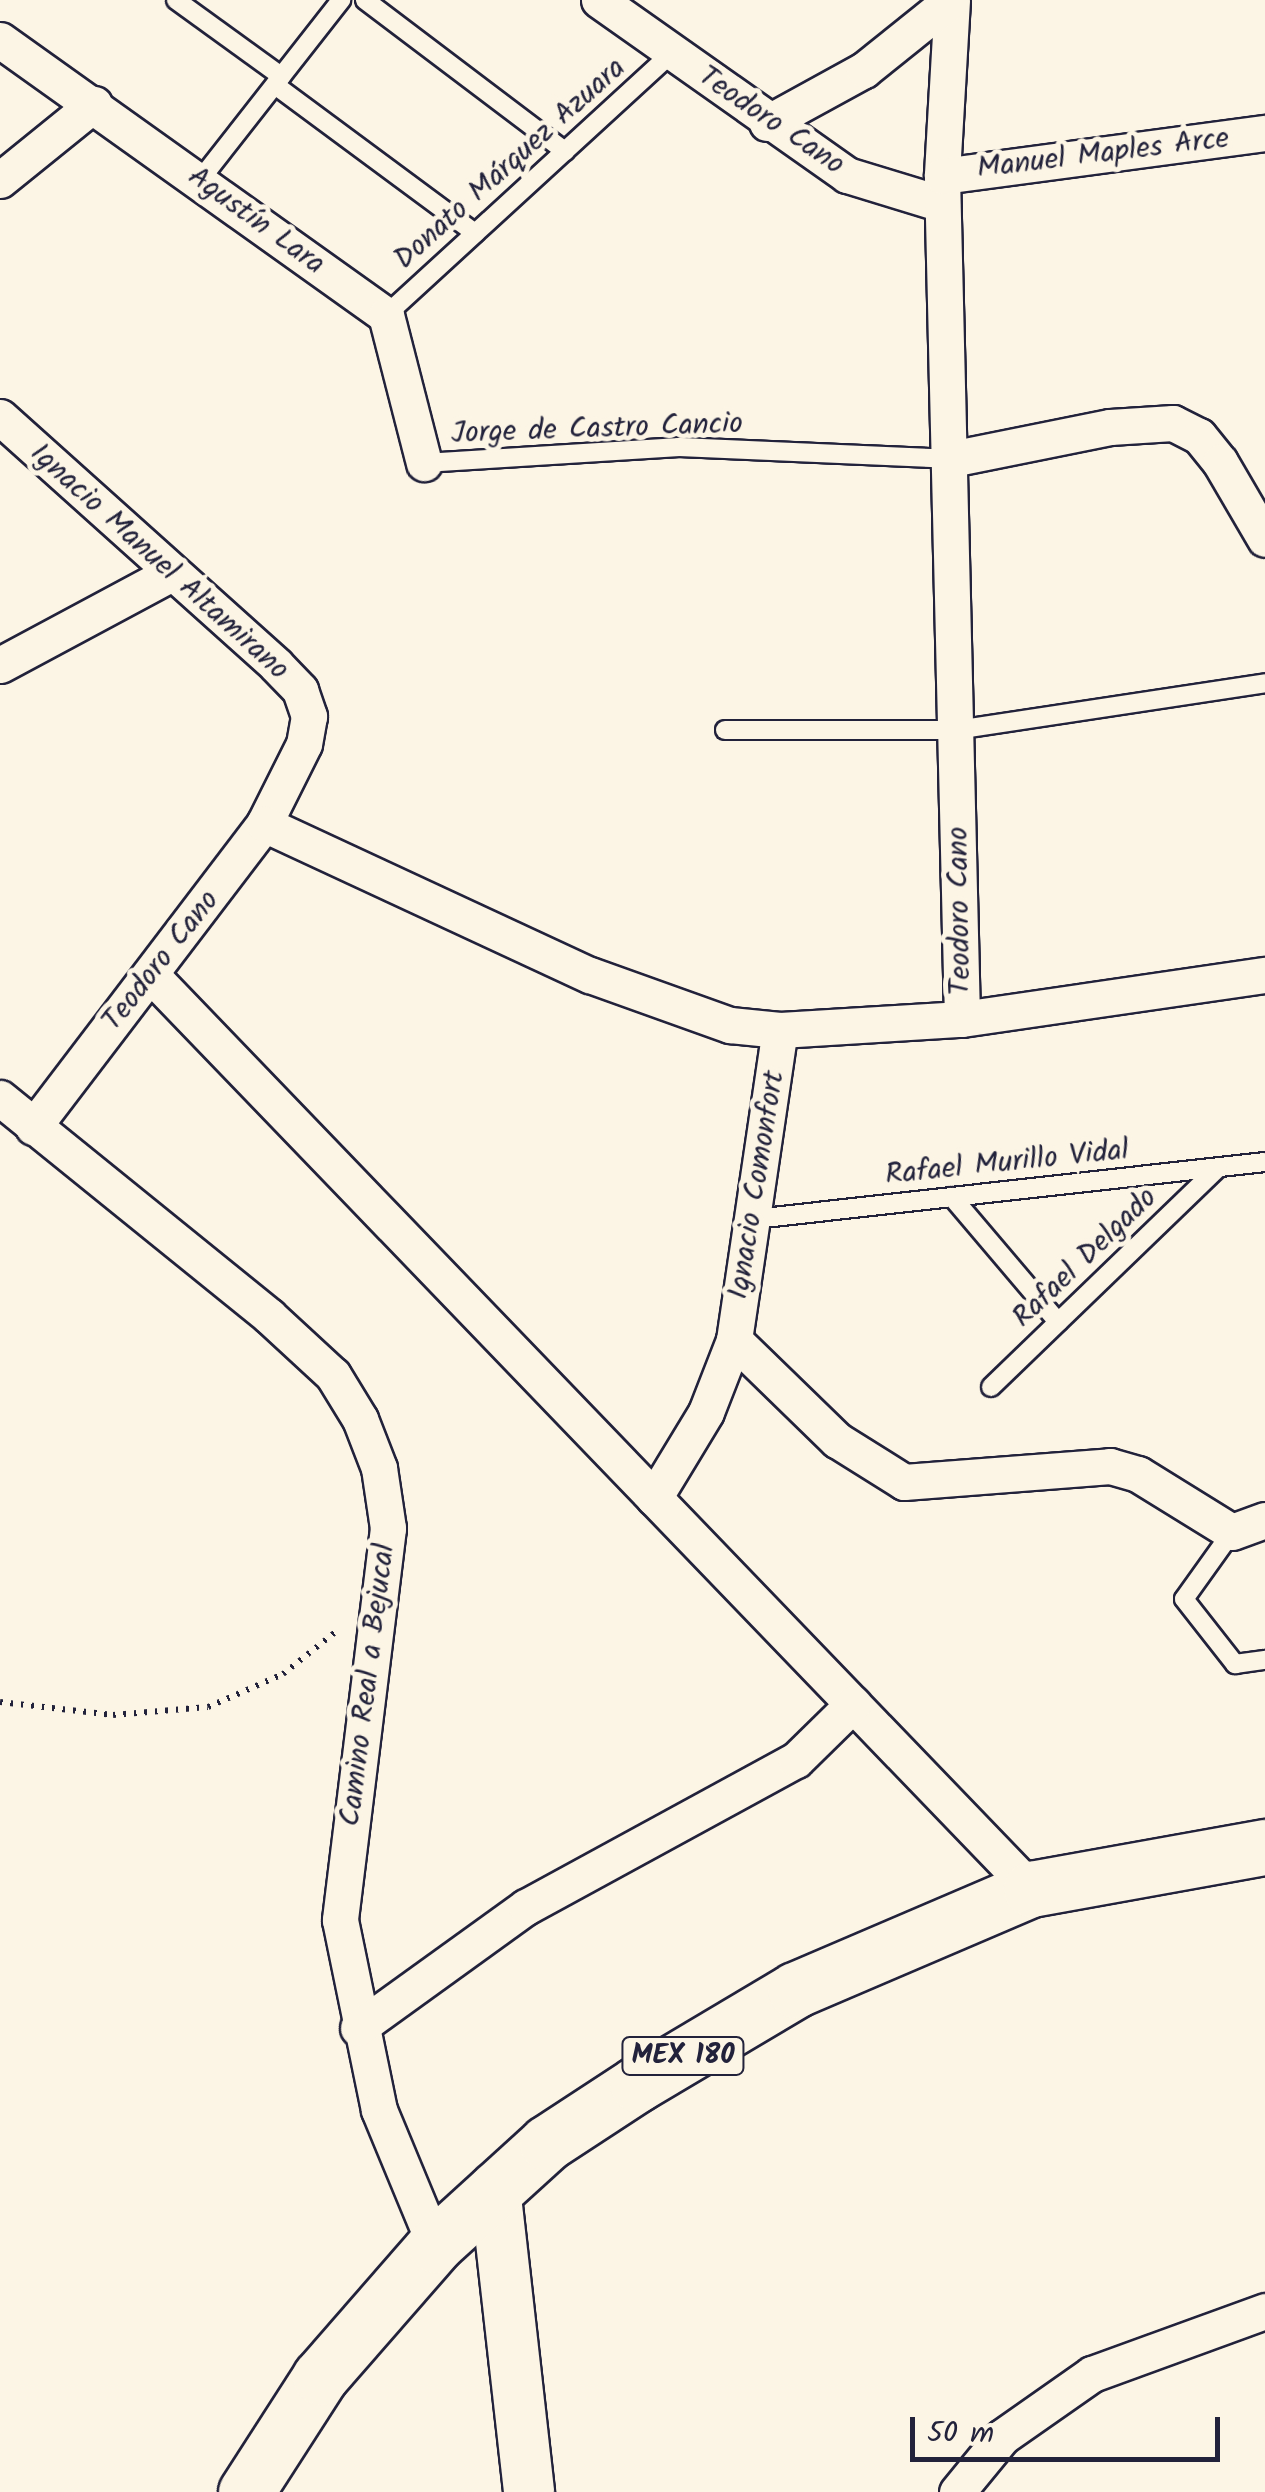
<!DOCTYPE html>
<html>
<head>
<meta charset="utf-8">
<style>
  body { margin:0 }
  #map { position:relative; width:1265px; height:2492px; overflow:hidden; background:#fcf5e5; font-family:Kalam,sans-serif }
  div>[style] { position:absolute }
  .path>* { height:6px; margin-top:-3px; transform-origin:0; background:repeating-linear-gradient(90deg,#22223b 0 2.5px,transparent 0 10.5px) }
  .roads { filter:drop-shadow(2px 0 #22223b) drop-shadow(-2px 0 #22223b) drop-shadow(0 2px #22223b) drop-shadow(0 -2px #22223b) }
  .service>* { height:18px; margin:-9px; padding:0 9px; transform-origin:9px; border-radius:9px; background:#fcf5e5 }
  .minor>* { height:35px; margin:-17.5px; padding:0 17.5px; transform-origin:17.5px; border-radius:17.5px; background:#fcf5e5 }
  .secondary>* { height:50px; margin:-25px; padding:0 25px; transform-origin:25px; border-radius:25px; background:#fcf5e5 }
  .primary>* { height:55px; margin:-27.5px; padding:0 27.5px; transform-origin:27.5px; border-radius:27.5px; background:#fcf5e5 }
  span { translate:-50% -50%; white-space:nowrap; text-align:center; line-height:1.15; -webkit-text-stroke:10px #fcf5e5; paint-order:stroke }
  .shield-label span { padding:2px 8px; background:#fcf5e5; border:2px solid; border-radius:8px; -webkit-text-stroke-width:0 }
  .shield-label { font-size:28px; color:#22223b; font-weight:700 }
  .street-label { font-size:30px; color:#22223b }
  .scale { position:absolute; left:910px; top:2417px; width:310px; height:45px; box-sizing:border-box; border:5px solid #22223b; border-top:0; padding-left:12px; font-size:30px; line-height:35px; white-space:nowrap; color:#22223b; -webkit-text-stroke:8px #fcf5e5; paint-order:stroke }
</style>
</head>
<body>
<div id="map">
  <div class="path">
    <i style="left:0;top:1702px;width:114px;rotate:6.6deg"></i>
    <i style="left:113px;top:1715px;width:95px;rotate:-4.8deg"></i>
    <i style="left:208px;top:1707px;width:82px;rotate:-23.7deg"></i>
    <i style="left:283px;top:1674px;width:70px;rotate:-38.7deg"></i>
  </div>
  <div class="roads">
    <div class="service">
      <i style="left:176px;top:0;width:130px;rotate:35.9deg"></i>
      <i style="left:365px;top:0;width:251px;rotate:37.1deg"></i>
      <i style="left:275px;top:85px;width:249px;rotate:36.5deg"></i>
      <i style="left:200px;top:180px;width:229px;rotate:-51.9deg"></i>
      <i style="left:386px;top:315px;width:386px;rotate:-42.5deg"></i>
      <i style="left:424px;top:463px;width:256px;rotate:-3.6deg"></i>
      <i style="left:679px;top:447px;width:272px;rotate:2.5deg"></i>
      <i style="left:725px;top:730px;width:231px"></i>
      <i style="left:956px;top:730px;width:313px;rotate:-8.6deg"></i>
      <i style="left:952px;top:1197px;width:164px;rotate:49.7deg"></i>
      <i style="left:755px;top:1219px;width:513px;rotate:-6.38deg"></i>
      <i style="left:991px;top:1387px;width:315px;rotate:-44deg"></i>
      <i style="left:1232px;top:1532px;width:82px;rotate:125.6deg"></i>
      <i style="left:1184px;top:1599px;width:83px;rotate:51.9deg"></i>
      <i style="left:1235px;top:1664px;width:30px;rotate:-8deg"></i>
    </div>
    <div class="minor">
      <i style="left:599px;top:0;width:304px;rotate:35.2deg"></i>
      <i style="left:847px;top:175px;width:99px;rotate:17deg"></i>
      <i style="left:952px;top:0;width:176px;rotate:93.3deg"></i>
      <i style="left:942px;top:176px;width:843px;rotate:88.64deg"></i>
      <i style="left:0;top:40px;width:474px;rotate:35.5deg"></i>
      <i style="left:386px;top:315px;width:153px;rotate:75.6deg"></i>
      <i style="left:767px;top:123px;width:111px;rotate:-28.7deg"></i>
      <i style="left:864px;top:70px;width:112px;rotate:-38.8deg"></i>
      <i style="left:942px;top:176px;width:326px;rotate:-7.6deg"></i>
      <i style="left:0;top:180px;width:121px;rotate:-39deg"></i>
      <i style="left:0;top:417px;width:371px;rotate:41.9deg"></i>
      <i style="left:276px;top:665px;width:35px;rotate:46deg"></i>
      <i style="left:300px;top:690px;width:28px;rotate:71deg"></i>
      <i style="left:309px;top:716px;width:28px;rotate:100deg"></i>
      <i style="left:304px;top:744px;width:89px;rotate:116.6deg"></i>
      <i style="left:264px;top:824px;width:381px;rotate:127.3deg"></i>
      <i style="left:951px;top:459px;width:162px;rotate:-11.4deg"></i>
      <i style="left:1110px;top:427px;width:63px;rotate:-3.6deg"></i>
      <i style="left:1173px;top:423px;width:29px;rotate:27deg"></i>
      <i style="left:1199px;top:436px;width:33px;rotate:51deg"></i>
      <i style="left:1220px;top:462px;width:89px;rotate:59.7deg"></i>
      <i style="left:0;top:665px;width:191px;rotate:-28.2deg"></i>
      <i style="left:264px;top:824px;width:359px;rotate:24.9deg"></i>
      <i style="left:590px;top:975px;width:149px;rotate:19.7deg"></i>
      <i style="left:730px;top:1025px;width:50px;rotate:5.7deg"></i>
      <i style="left:780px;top:1030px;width:182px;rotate:-3.5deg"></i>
      <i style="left:962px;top:1019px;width:306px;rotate:-8.3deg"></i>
      <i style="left:151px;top:975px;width:1269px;rotate:46.09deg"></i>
      <i style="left:0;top:1098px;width:346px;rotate:39deg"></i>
      <i style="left:269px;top:1316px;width:87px;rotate:42.7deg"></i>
      <i style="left:333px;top:1375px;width:52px;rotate:58.5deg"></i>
      <i style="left:360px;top:1419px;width:53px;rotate:68.8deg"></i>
      <i style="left:379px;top:1468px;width:61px;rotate:81.5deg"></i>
      <i style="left:388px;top:1528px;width:395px;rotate:97deg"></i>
      <i style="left:340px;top:1920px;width:194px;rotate:78.4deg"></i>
      <i style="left:379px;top:2110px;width:146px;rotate:67.5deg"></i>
      <i style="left:734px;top:1340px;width:144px;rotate:44.2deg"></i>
      <i style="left:837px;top:1440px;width:79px;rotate:32.1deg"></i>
      <i style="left:904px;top:1482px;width:207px;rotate:-4.4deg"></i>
      <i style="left:1110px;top:1466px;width:29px;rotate:16deg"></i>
      <i style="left:1138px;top:1474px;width:110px;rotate:31.7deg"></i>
      <i style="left:1232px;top:1532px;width:35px;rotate:-20deg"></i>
      <i style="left:654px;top:1498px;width:100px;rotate:-58.8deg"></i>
      <i style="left:706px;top:1412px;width:77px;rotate:-68.7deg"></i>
      <i style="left:734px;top:1340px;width:313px;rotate:-81.6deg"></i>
      <i style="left:358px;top:2028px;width:207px;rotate:-35.8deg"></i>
      <i style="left:526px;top:1907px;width:307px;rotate:-28.6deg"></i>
      <i style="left:796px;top:1760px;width:80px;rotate:-44.5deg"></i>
      <i style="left:957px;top:2492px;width:71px;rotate:-50.7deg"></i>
      <i style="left:1002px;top:2437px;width:110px;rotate:-35deg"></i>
      <i style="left:1092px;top:2374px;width:184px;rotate:-20deg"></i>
    </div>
    <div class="secondary">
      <i style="left:495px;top:2188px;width:306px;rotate:83.6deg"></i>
    </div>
    <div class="primary">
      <i style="left:246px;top:2492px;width:137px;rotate:-57.2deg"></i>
      <i style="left:320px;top:2377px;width:175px;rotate:-48.9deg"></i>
      <i style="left:435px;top:2245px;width:151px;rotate:-42.3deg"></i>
      <i style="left:547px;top:2143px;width:108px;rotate:-33.2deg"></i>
      <i style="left:637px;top:2084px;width:184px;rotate:-30.7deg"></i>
      <i style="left:795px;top:1990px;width:257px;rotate:-23.2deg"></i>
      <i style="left:1031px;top:1889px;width:238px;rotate:-10.2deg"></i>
    </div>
  </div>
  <div class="shield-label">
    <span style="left:683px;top:2056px">MEX 180</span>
  </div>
  <div class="street-label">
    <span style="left:771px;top:121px;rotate:34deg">Teodoro Cano</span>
    <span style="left:1103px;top:154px;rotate:-7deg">Manuel Maples Arce</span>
    <span style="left:510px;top:164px;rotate:-42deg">Donato Márquez Azuara</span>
    <span style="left:256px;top:221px;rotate:36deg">Agustín Lara</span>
    <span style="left:597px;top:429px;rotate:-2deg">Jorge de Castro Cancio</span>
    <span style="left:159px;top:562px;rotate:42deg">Ignacio Manuel Altamirano</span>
    <span style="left:960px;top:911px;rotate:-91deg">Teodoro Cano</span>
    <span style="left:161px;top:961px;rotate:-52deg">Teodoro Cano</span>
    <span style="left:1007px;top:1163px;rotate:-6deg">Rafael Murillo Vidal</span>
    <span style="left:757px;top:1185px;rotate:-81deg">Ignacio Comonfort</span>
    <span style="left:1085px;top:1258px;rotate:-44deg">Rafael Delgado</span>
    <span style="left:368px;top:1685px;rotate:-83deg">Camino Real a Bejucal</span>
  </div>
  <div class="scale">50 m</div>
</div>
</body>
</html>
